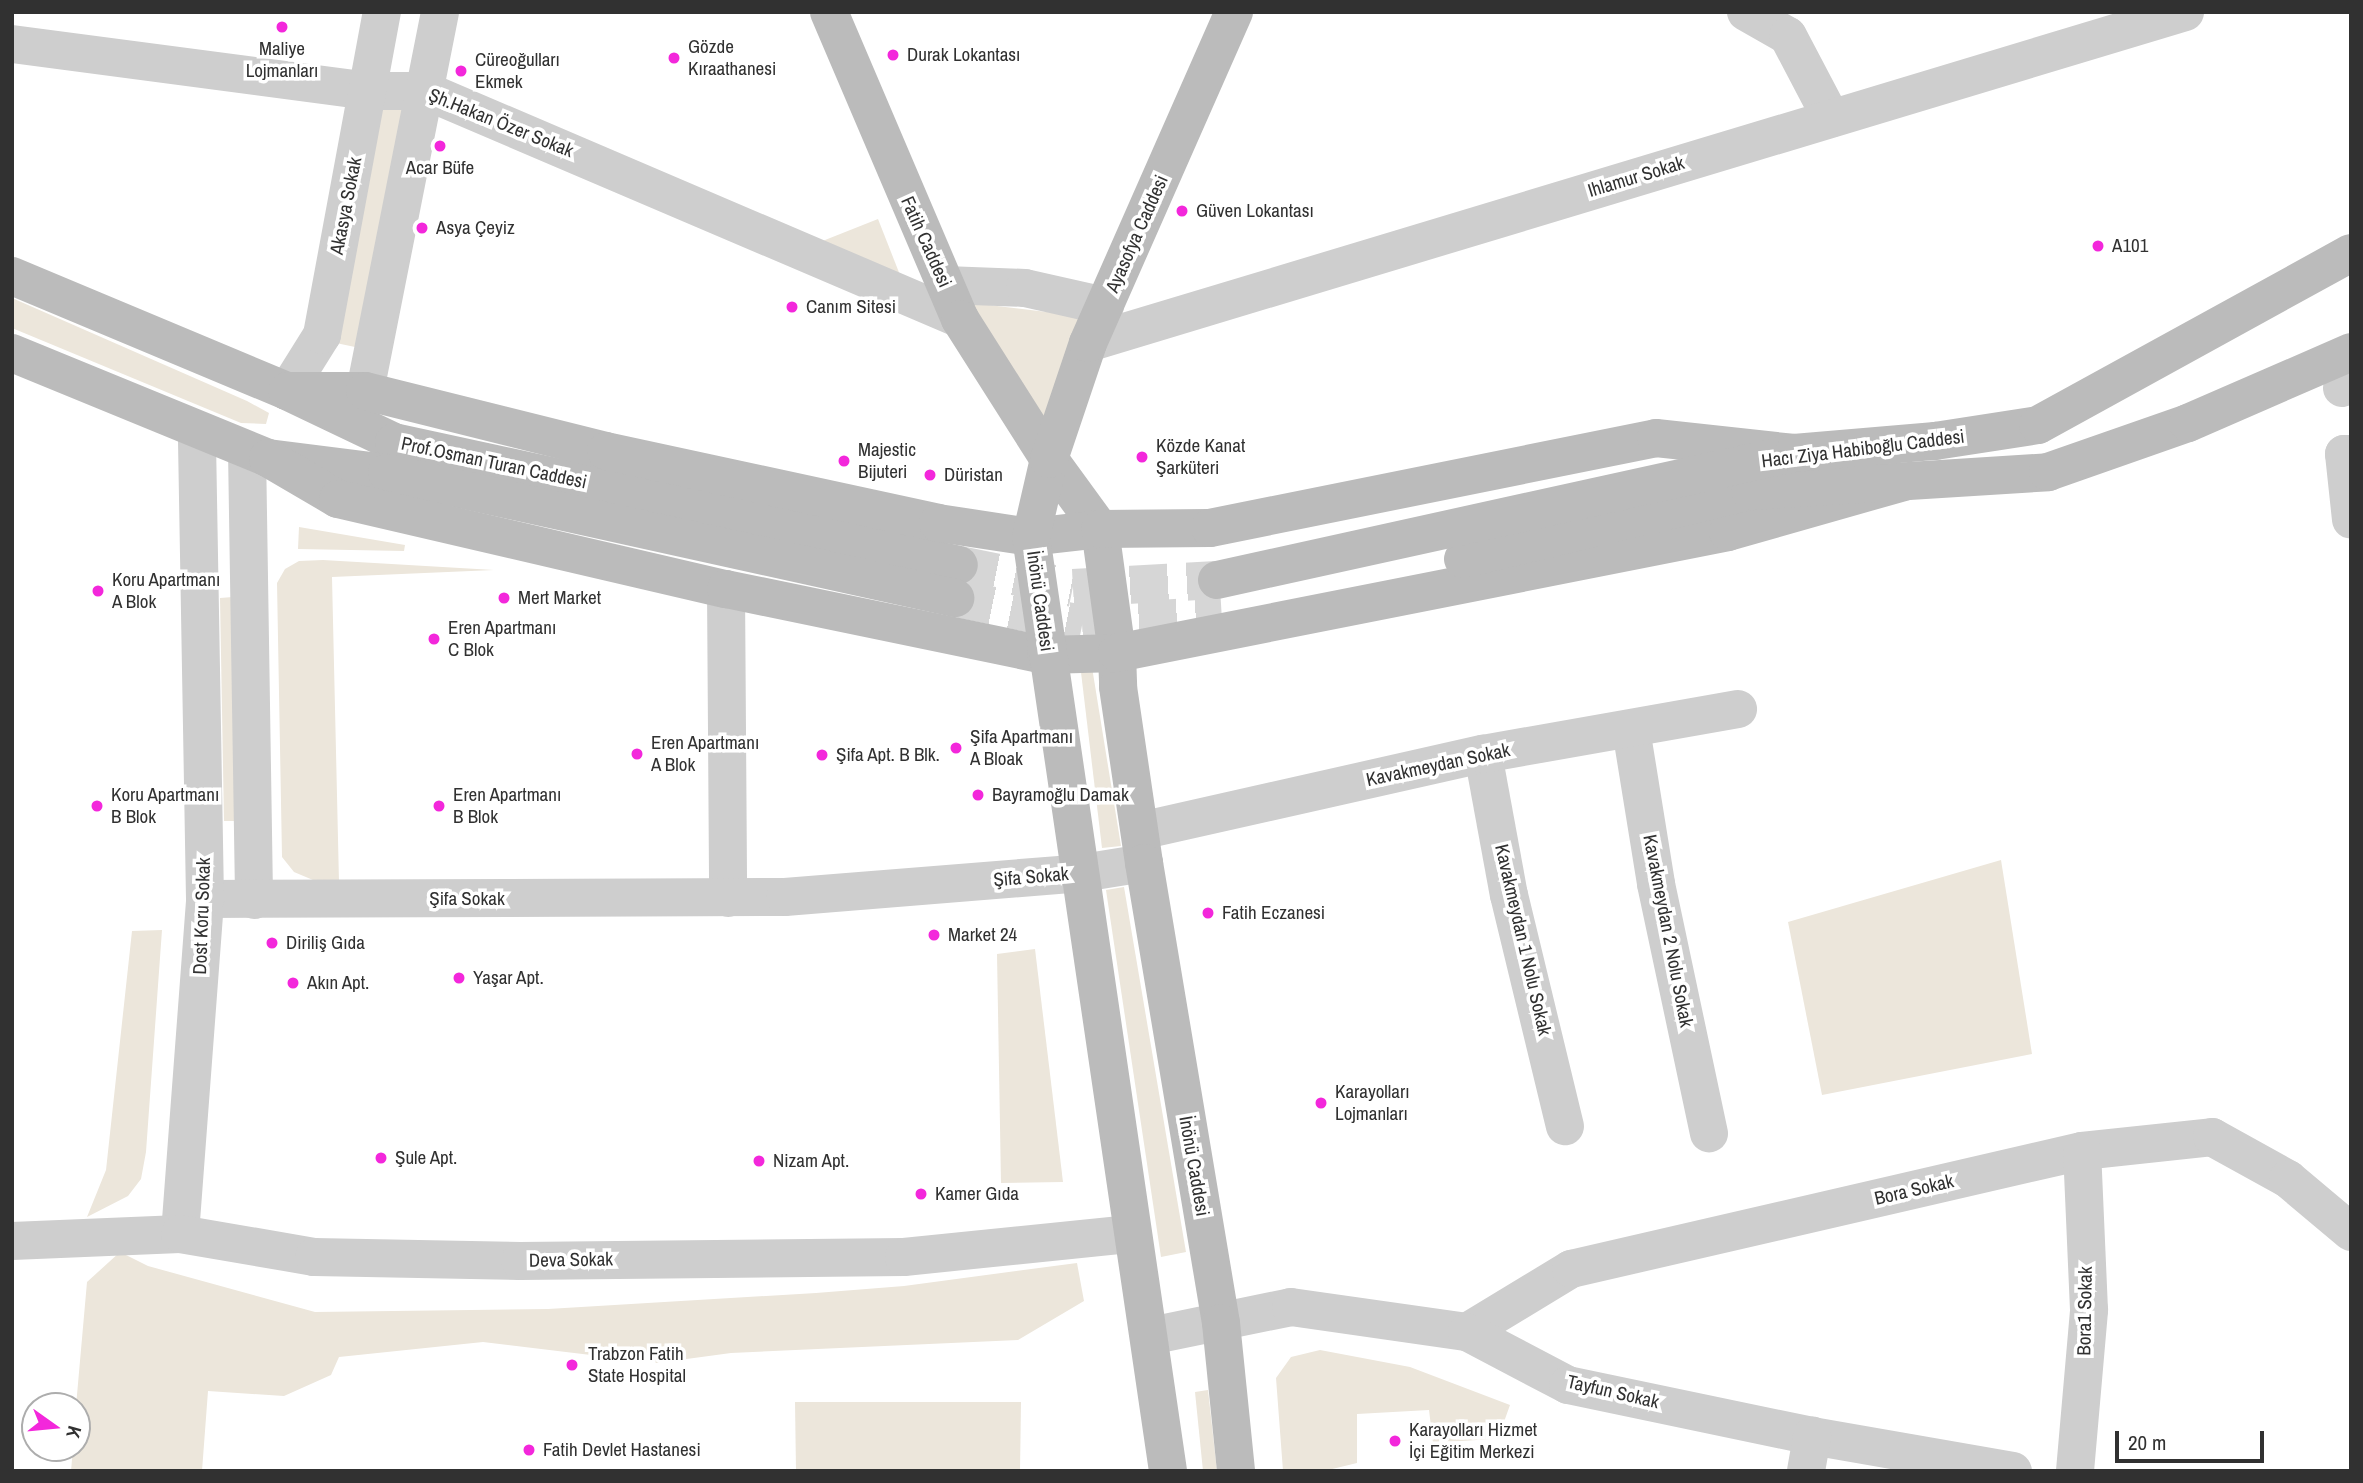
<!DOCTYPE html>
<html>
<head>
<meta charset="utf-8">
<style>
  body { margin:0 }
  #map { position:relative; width:2363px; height:1483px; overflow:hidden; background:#fff; font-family:"Archivo Narrow",sans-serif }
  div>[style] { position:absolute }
  .green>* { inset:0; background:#ece6db }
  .secondary-tunnel>* { height:38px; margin-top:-19px; transform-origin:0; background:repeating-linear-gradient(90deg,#d6d6d6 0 38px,transparent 0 57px) }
  .street>* { height:38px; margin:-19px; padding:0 19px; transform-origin:19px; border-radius:19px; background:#cecece }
  .secondary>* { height:38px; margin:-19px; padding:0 19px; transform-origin:19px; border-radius:19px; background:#bbb }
  .dots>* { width:19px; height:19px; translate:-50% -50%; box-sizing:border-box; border:4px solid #fff; border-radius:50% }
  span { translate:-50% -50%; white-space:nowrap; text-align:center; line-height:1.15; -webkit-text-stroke:7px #fff; paint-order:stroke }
  .poi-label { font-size:19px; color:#313131 }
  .left { translate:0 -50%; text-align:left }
  .street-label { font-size:19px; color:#313131 }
  .frame { position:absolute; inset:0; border:14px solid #313131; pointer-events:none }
  .north { position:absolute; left:21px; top:1392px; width:70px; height:70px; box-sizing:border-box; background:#fff; border:2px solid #adadad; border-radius:50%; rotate:105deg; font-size:19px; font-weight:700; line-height:28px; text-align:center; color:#313131 }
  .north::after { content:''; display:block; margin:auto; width:24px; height:32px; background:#f327db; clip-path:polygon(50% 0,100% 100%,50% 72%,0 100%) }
  .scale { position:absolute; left:2115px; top:1431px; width:149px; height:32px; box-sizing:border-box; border:4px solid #313131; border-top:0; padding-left:9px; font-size:21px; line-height:24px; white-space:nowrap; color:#313131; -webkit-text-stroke:5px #fff; paint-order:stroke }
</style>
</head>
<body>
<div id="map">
  <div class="green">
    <i style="clip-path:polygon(382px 105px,403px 109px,355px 347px,336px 343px)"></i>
    <i style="clip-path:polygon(878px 219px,900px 275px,820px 242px)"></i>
    <i style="clip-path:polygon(12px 298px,247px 401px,269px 413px,266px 424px,241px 423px,12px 328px)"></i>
    <i style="clip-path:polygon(972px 303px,1080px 316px,1047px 441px)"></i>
    <i style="clip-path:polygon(299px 527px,405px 545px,404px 551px,298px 549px)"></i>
    <i style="clip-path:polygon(323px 560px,494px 570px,332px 577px,339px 882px,313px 880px,294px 872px,282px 857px,277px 583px,285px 569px,299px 561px)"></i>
    <i style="clip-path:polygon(233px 597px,239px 821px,224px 821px,220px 598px)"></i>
    <i style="clip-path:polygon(1091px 661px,1121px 846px,1102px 848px,1080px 664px)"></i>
    <i style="clip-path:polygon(2001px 860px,2032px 1054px,1822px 1095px,1788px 922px)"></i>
    <i style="clip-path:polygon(1124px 887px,1186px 1252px,1161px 1257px,1106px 890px)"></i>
    <i style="clip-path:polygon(162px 930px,146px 1152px,141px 1179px,128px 1196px,87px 1217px,106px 1170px,132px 931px)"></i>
    <i style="clip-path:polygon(1035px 949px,1063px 1182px,1001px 1183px,997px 954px)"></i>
    <i style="clip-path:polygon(120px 1252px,148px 1266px,315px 1312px,548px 1309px,816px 1293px,904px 1286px,1077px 1263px,1084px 1301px,1018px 1340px,731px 1353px,657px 1363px,483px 1342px,339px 1357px,331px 1375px,284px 1396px,208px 1391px,202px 1471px,71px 1471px,73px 1448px,77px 1448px,76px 1406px,87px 1282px)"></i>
    <i style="clip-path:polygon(1320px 1350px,1410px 1367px,1510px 1405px,1505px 1419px,1506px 1438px,1433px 1443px,1429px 1410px,1357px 1414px,1357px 1463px,1324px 1471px,1283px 1471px,1276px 1378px,1291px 1357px)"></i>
    <i style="clip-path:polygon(1208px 1390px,1217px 1471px,1203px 1471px,1195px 1392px)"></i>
    <i style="clip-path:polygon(795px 1402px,1021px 1402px,1020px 1471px,796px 1471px)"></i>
  </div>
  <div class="secondary-tunnel">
    <i style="left:959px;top:565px;width:116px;rotate:11.4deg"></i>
    <i style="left:1073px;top:588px;width:144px;rotate:-3.2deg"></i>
    <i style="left:955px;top:598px;width:130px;rotate:11.6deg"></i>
    <i style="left:1082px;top:624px;width:140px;rotate:-3.7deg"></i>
  </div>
  <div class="street">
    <i style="left:1746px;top:12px;width:48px;rotate:29.7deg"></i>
    <i style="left:1788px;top:36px;width:93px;rotate:62.3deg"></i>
    <i style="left:12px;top:44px;width:359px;rotate:7.5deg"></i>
    <i style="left:368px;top:91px;width:58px"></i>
    <i style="left:426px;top:91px;width:581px;rotate:23.12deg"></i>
    <i style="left:945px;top:285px;width:80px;rotate:2.1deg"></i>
    <i style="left:1025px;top:288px;width:82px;rotate:12.7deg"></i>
    <i style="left:1088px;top:343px;width:1146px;rotate:-16.79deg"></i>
    <i style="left:2342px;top:388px;width:10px;rotate:-29deg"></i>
    <i style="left:287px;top:391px;width:66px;rotate:-58deg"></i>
    <i style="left:322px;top:335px;width:329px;rotate:-79.5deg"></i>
    <i style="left:365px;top:391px;width:386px;rotate:-78.8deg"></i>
    <i style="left:247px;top:450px;width:450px;rotate:89.1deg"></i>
    <i style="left:2351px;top:454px;width:7px;rotate:180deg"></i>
    <i style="left:2344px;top:454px;width:66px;rotate:83.9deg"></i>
    <i style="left:726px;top:589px;width:309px;rotate:89.6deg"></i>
    <i style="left:1631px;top:729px;width:157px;rotate:80.8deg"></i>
    <i style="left:1656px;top:884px;width:255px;rotate:78deg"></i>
    <i style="left:1483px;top:754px;width:143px;rotate:79.6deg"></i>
    <i style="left:1509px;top:895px;width:238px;rotate:76.4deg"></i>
    <i style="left:1140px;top:831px;width:352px;rotate:-12.7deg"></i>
    <i style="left:1483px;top:754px;width:259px;rotate:-10deg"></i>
    <i style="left:205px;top:899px;width:580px;rotate:-0.2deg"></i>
    <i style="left:785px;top:897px;width:298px;rotate:-4.6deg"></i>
    <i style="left:1082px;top:873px;width:63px;rotate:-9.2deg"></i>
    <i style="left:180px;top:1234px;width:336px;rotate:-85.7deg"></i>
    <i style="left:205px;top:899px;width:469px;rotate:-91deg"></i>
    <i style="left:12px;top:1241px;width:168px;rotate:-2.4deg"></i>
    <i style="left:180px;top:1234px;width:136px;rotate:9.7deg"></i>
    <i style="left:314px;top:1257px;width:206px;rotate:1.1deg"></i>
    <i style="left:520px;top:1261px;width:384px;rotate:-0.6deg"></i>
    <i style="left:904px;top:1257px;width:228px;rotate:-5.8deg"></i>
    <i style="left:1467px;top:1332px;width:122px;rotate:-31.2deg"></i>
    <i style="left:1571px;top:1269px;width:524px;rotate:-13deg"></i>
    <i style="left:2082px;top:1151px;width:131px;rotate:-6.1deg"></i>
    <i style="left:2212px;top:1137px;width:87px;rotate:28.9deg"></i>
    <i style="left:2288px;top:1179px;width:82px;rotate:40.1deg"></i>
    <i style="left:1150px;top:1336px;width:144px;rotate:-11.6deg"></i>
    <i style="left:1291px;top:1307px;width:178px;rotate:8.1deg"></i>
    <i style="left:1467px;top:1332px;width:114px;rotate:27.7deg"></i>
    <i style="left:1568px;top:1385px;width:249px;rotate:11.8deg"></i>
    <i style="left:1812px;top:1436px;width:204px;rotate:9.9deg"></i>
    <i style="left:1806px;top:1471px;width:36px;rotate:-80deg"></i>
    <i style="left:2075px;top:1471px;width:162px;rotate:-85deg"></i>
    <i style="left:2089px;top:1310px;width:159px;rotate:-92.5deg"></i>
  </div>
  <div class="secondary">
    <i style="left:829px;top:12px;width:334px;rotate:66.9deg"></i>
    <i style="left:960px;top:319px;width:166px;rotate:57.6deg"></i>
    <i style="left:1049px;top:459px;width:87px;rotate:53.9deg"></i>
    <i style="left:1100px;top:529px;width:125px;rotate:82.2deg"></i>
    <i style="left:1117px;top:653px;width:34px;rotate:88deg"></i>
    <i style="left:1118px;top:687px;width:178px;rotate:81.6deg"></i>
    <i style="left:1144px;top:863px;width:466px;rotate:80.5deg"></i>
    <i style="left:1221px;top:1323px;width:149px;rotate:84.2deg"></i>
    <i style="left:12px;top:276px;width:298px;rotate:22.7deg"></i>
    <i style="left:287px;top:391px;width:119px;rotate:25.5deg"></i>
    <i style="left:394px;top:442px;width:578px;rotate:12.28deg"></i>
    <i style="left:12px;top:353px;width:277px;rotate:22.3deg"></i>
    <i style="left:268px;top:458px;width:120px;rotate:7.2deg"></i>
    <i style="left:387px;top:473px;width:582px;rotate:12.41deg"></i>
    <i style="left:287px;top:391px;width:78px"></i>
    <i style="left:365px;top:391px;width:248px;rotate:14deg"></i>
    <i style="left:606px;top:451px;width:340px;rotate:12.2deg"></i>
    <i style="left:938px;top:523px;width:94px;rotate:8.6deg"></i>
    <i style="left:1031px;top:537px;width:69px;rotate:-6.6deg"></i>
    <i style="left:1100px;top:529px;width:110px;rotate:-0.5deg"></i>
    <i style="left:1210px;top:528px;width:455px;rotate:-11.4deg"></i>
    <i style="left:1656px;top:438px;width:139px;rotate:6.2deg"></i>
    <i style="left:268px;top:458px;width:81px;rotate:30.4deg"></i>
    <i style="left:338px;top:499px;width:398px;rotate:13.1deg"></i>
    <i style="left:726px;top:589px;width:327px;rotate:11.7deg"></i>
    <i style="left:1046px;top:655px;width:71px;rotate:-1.6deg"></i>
    <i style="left:1117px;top:653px;width:623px;rotate:-11.2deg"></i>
    <i style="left:1728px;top:532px;width:183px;rotate:-15.9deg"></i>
    <i style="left:1463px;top:559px;width:295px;rotate:-13.3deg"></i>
    <i style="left:1750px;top:491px;width:299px;rotate:-3.6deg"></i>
    <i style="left:2048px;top:472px;width:148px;rotate:-19.3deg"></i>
    <i style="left:2188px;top:423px;width:178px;rotate:-23.5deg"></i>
    <i style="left:1217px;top:580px;width:591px;rotate:-12.41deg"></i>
    <i style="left:1794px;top:453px;width:142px;rotate:-4.9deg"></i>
    <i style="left:1935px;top:441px;width:104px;rotate:-8.8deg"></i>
    <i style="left:2038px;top:425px;width:357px;rotate:-28.8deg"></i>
    <i style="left:1168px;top:1471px;width:944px;rotate:-98.34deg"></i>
    <i style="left:1031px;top:537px;width:80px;rotate:-77deg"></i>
    <i style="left:1049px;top:459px;width:122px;rotate:-71.4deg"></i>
    <i style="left:1088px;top:343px;width:362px;rotate:-66.2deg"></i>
  </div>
  <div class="dots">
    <i style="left:282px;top:27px;background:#f327db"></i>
    <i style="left:893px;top:55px;background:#f327db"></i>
    <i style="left:674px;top:58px;background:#f327db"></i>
    <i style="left:461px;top:71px;background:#f327db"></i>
    <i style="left:440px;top:146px;background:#f327db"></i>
    <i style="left:1182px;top:211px;background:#f327db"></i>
    <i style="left:422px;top:228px;background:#f327db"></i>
    <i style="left:2098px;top:246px;background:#f327db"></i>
    <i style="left:792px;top:307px;background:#f327db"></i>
    <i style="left:1142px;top:457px;background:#f327db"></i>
    <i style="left:844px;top:461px;background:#f327db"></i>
    <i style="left:930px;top:475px;background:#f327db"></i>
    <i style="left:98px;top:591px;background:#f327db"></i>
    <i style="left:504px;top:598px;background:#f327db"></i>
    <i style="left:434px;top:639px;background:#f327db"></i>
    <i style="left:956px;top:748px;background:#f327db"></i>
    <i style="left:637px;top:754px;background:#f327db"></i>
    <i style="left:822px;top:755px;background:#f327db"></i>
    <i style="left:978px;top:795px;background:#f327db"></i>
    <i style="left:97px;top:806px;background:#f327db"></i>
    <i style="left:439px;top:806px;background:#f327db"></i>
    <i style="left:1208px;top:913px;background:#f327db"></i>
    <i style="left:934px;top:935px;background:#f327db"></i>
    <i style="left:272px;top:943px;background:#f327db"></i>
    <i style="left:459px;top:978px;background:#f327db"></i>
    <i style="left:293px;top:983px;background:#f327db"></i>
    <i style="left:1321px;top:1103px;background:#f327db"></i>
    <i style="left:381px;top:1158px;background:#f327db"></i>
    <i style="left:759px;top:1161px;background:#f327db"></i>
    <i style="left:921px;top:1194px;background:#f327db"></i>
    <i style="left:572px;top:1365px;background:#f327db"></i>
    <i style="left:1395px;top:1441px;background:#f327db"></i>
    <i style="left:529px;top:1450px;background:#f327db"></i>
  </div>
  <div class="poi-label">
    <span class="left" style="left:688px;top:58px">Gözde<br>Kıraathanesi</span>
    <span style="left:282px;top:60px">Maliye<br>Lojmanları</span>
    <span class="left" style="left:907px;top:55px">Durak Lokantası</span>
    <span class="left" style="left:475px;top:71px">Cüreoğulları<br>Ekmek</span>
    <span style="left:440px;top:168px">Acar Büfe</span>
    <span class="left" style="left:1196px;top:211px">Güven Lokantası</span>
    <span class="left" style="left:436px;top:228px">Asya Çeyiz</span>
    <span class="left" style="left:2112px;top:246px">A101</span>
    <span class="left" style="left:806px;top:307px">Canım Sitesi</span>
    <span class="left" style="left:1156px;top:457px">Közde Kanat<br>Şarküteri</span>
    <span class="left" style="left:858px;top:461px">Majestic<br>Bijuteri</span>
    <span class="left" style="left:944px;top:475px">Düristan</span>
    <span class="left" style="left:112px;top:591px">Koru Apartmanı<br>A Blok</span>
    <span class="left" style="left:518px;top:598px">Mert Market</span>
    <span class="left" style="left:448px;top:639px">Eren Apartmanı<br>C Blok</span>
    <span class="left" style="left:970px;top:748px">Şifa Apartmanı<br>A Bloak</span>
    <span class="left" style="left:651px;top:754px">Eren Apartmanı<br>A Blok</span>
    <span class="left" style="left:836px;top:755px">Şifa Apt. B Blk.</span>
    <span class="left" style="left:111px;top:806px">Koru Apartmanı<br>B Blok</span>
    <span class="left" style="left:453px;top:806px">Eren Apartmanı<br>B Blok</span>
    <span class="left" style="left:992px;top:795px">Bayramoğlu Damak</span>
    <span class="left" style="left:1222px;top:913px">Fatih Eczanesi</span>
    <span class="left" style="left:948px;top:935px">Market 24</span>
    <span class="left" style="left:286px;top:943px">Diriliş Gıda</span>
    <span class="left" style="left:473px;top:978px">Yaşar Apt.</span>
    <span class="left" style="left:307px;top:983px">Akın Apt.</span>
    <span class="left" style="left:1335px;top:1103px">Karayolları<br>Lojmanları</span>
    <span class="left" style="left:395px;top:1158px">Şule Apt.</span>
    <span class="left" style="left:773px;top:1161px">Nizam Apt.</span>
    <span class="left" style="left:935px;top:1194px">Kamer Gıda</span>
    <span class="left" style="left:588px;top:1365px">Trabzon Fatih<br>State Hospital</span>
    <span class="left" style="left:1409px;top:1441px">Karayolları Hizmet<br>İçi Eğitim Merkezi</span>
    <span class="left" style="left:543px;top:1450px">Fatih Devlet Hastanesi</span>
  </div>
  <div class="street-label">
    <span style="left:501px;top:123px;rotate:22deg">Şh.Hakan Özer Sokak</span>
    <span style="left:1636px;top:177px;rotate:-17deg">Ihlamur Sokak</span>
    <span style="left:346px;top:206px;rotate:-79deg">Akasya Sokak</span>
    <span style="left:1137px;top:234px;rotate:-66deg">Ayasofya Caddesi</span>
    <span style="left:926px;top:242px;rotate:66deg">Fatih Caddesi</span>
    <span style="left:1863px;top:449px;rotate:-7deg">Hacı Ziya Habiboğlu Caddesi</span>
    <span style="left:494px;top:463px;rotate:12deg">Prof.Osman Turan Caddesi</span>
    <span style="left:1040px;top:601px;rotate:82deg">İnönü Caddesi</span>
    <span style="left:1438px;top:765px;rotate:-12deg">Kavakmeydan Sokak</span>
    <span style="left:1031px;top:877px;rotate:-5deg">Şifa Sokak</span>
    <span style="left:467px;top:899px">Şifa Sokak</span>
    <span style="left:202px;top:916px;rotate:-88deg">Dost Koru Sokak</span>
    <span style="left:1668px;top:931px;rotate:79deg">Kavakmeydan 2 Nolu Sokak</span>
    <span style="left:1523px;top:940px;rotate:77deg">Kavakmeydan 1 Nolu Sokak</span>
    <span style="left:1194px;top:1166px;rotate:80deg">İnönü Caddesi</span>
    <span style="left:1914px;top:1190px;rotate:-13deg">Bora Sokak</span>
    <span style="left:571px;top:1260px;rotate:-1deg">Deva Sokak</span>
    <span style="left:2085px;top:1311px;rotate:-89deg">Bora1 Sokak</span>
    <span style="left:1613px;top:1392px;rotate:13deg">Tayfun Sokak</span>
  </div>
  <div class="frame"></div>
  <div class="north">K</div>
  <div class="scale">20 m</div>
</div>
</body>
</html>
